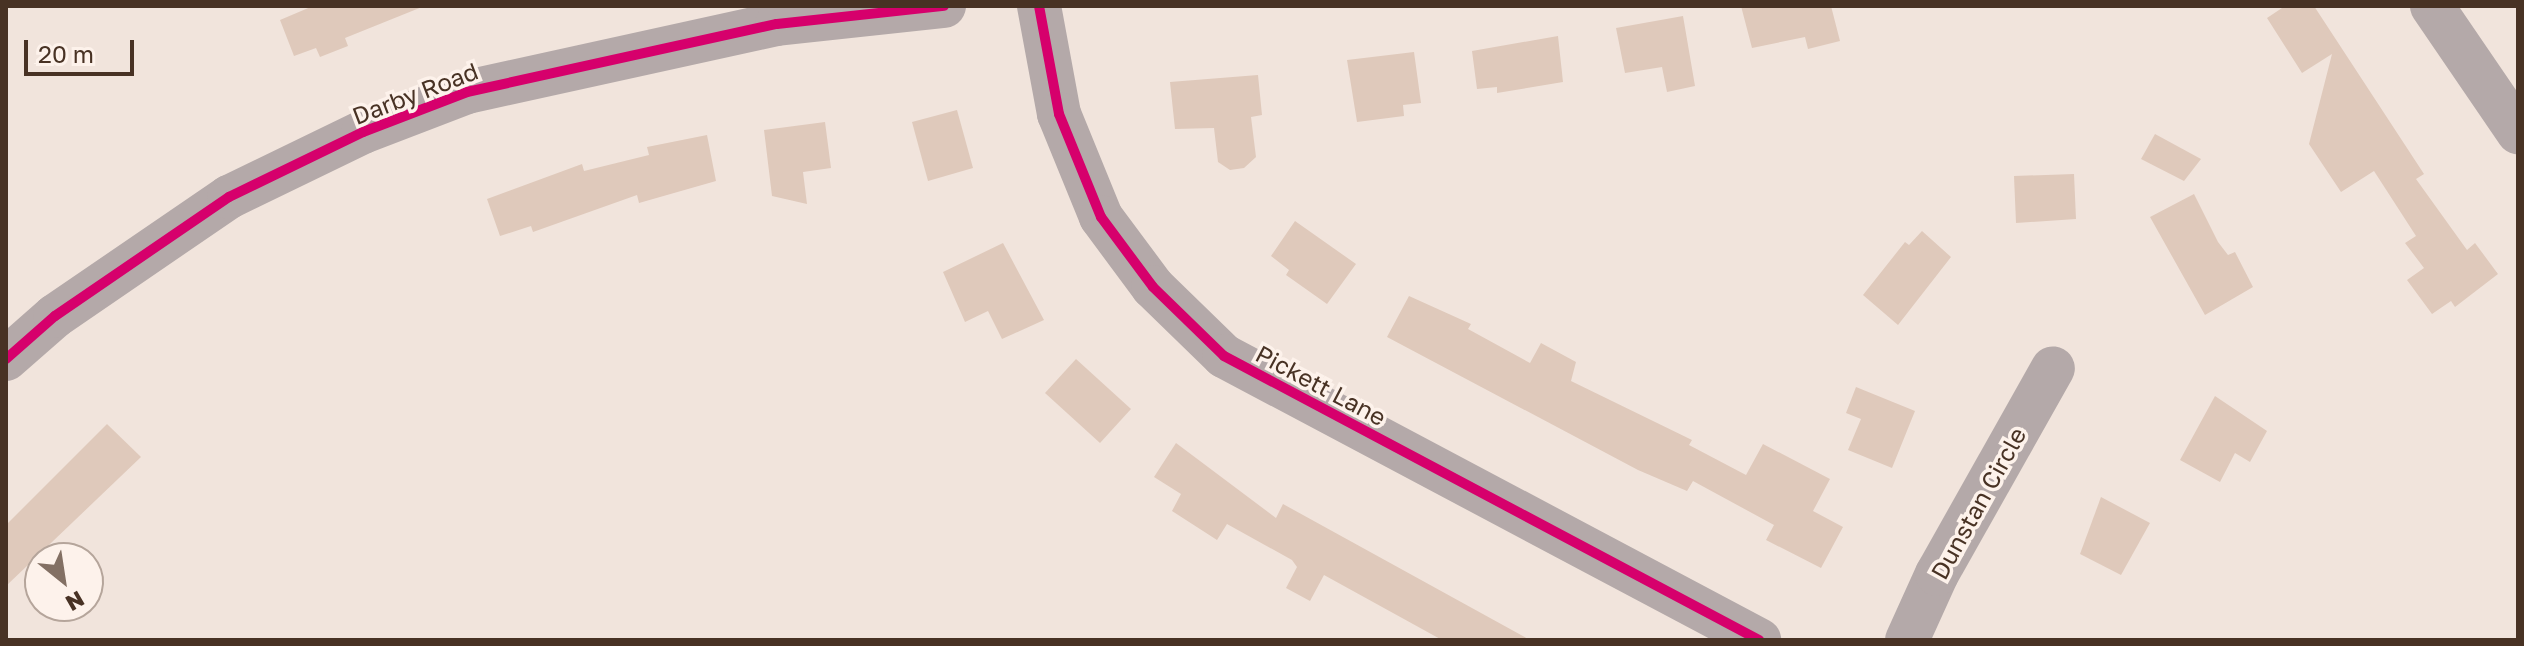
<!DOCTYPE html>
<html>
<head>
<meta charset="utf-8">
<style>
  body { margin:0 }
  #map { position:relative; width:2524px; height:646px; overflow:hidden; background:#f1e4dc; font-family:"Golos Text",sans-serif }
  div>[style] { position:absolute }
  .building>* { inset:0; background:#dfc9bb }
  .minor>* { height:44px; margin:-22px; padding:0 22px; transform-origin:22px; border-radius:22px; background:#b4a9a9 }
  .cycleway>* { height:10px; margin:-5px; padding:0 5px; transform-origin:5px; border-radius:5px; background:#d6006c }
  span { translate:-50% -50%; white-space:nowrap; text-align:center; line-height:1.15; -webkit-text-stroke:7px #fdf2eb; paint-order:stroke }
  .street-label { font-size:24px; color:#483224 }
  .frame { position:absolute; inset:0; border:8px solid #483224; pointer-events:none }
  .north { position:absolute; left:24px; top:542px; width:80px; height:80px; box-sizing:border-box; background:#fdf2eb; border:2px solid #b5a59b; border-radius:50%; rotate:150deg; font-size:22px; font-weight:700; line-height:32px; text-align:center; color:#483224 }
  .north::after { content:''; display:block; margin:auto; width:28px; height:36px; background:#837064; clip-path:polygon(50% 0,100% 100%,50% 72%,0 100%) }
  .scale { position:absolute; left:24px; top:40px; width:110px; height:36px; box-sizing:border-box; border:4px solid #483224; border-top:0; padding-left:10px; font-size:24px; line-height:28px; white-space:nowrap; color:#483224; -webkit-text-stroke:6px #fdf2eb; paint-order:stroke }
</style>
</head>
<body>
<div id="map">
  <div class="building">
    <i style="clip-path:polygon(313px 6px,422px 6px,422px 7px,345px 38px,348px 46px,320px 57px,316px 48px,294px 56px,280px 20px)"></i>
    <i style="clip-path:polygon(1741px 6px,1831px 6px,1840px 41px,1808px 49px,1805px 37px,1752px 48px)"></i>
    <i style="clip-path:polygon(2285px 6px,2314px 6px,2424px 174px,2416px 179px,2467px 250px,2475px 243px,2498px 274px,2455px 307px,2451px 301px,2432px 314px,2407px 280px,2424px 268px,2405px 243px,2416px 236px,2374px 171px,2341px 192px,2309px 144px,2332px 54px,2302px 73px,2267px 18px)"></i>
    <i style="clip-path:polygon(1683px 16px,1695px 86px,1667px 92px,1662px 67px,1625px 73px,1616px 28px)"></i>
    <i style="clip-path:polygon(1558px 36px,1563px 82px,1497px 93px,1497px 87px,1477px 89px,1472px 51px)"></i>
    <i style="clip-path:polygon(1414px 52px,1421px 103px,1403px 105px,1404px 116px,1357px 122px,1347px 60px)"></i>
    <i style="clip-path:polygon(1258px 75px,1262px 115px,1251px 117px,1256px 157px,1244px 168px,1230px 170px,1218px 162px,1214px 128px,1175px 129px,1170px 82px)"></i>
    <i style="clip-path:polygon(957px 110px,973px 168px,928px 181px,912px 122px)"></i>
    <i style="clip-path:polygon(825px 122px,831px 168px,803px 172px,807px 204px,772px 196px,764px 130px)"></i>
    <i style="clip-path:polygon(2155px 134px,2201px 159px,2184px 181px,2141px 159px)"></i>
    <i style="clip-path:polygon(707px 135px,716px 181px,639px 203px,637px 195px,533px 232px,531px 226px,500px 236px,487px 199px,582px 164px,584px 171px,649px 155px,647px 147px)"></i>
    <i style="clip-path:polygon(2074px 174px,2076px 219px,2016px 223px,2014px 176px)"></i>
    <i style="clip-path:polygon(2194px 194px,2218px 242px,2228px 255px,2235px 252px,2253px 287px,2205px 315px,2150px 217px)"></i>
    <i style="clip-path:polygon(1295px 221px,1356px 264px,1327px 304px,1286px 275px,1289px 270px,1271px 256px)"></i>
    <i style="clip-path:polygon(1922px 231px,1951px 257px,1898px 325px,1863px 295px,1905px 242px,1909px 245px)"></i>
    <i style="clip-path:polygon(1003px 243px,1044px 320px,1002px 339px,988px 311px,965px 322px,943px 272px)"></i>
    <i style="clip-path:polygon(1409px 296px,1471px 324px,1468px 329px,1530px 363px,1541px 343px,1576px 362px,1571px 381px,1692px 440px,1689px 445px,1746px 475px,1763px 444px,1830px 479px,1813px 511px,1843px 527px,1821px 568px,1766px 540px,1774px 525px,1693px 481px,1687px 491px,1638px 470px,1387px 337px)"></i>
    <i style="clip-path:polygon(1076px 359px,1131px 409px,1100px 443px,1045px 393px)"></i>
    <i style="clip-path:polygon(1856px 387px,1915px 411px,1892px 468px,1848px 450px,1861px 419px,1846px 413px)"></i>
    <i style="clip-path:polygon(2215px 396px,2267px 431px,2250px 462px,2235px 453px,2220px 482px,2180px 460px)"></i>
    <i style="clip-path:polygon(107px 424px,141px 457px,6px 586px,6px 525px)"></i>
    <i style="clip-path:polygon(1176px 443px,1276px 518px,1283px 504px,1530px 640px,1442px 640px,1324px 575px,1310px 601px,1286px 588px,1297px 567px,1292px 560px,1227px 524px,1217px 540px,1172px 511px,1181px 494px,1154px 477px)"></i>
    <i style="clip-path:polygon(2101px 497px,2150px 523px,2121px 575px,2080px 554px)"></i>
  </div>
  <div class="minor">
    <i style="left:1039px;top:6px;width:110px;rotate:79.5deg"></i>
    <i style="left:1059px;top:114px;width:111px;rotate:67.8deg"></i>
    <i style="left:1101px;top:217px;width:87px;rotate:53.4deg"></i>
    <i style="left:1153px;top:287px;width:99px;rotate:44.2deg"></i>
    <i style="left:1224px;top:356px;width:606px;rotate:27.96deg"></i>
    <i style="left:2432px;top:6px;width:153px;rotate:55.7deg"></i>
    <i style="left:6px;top:359px;width:65px;rotate:-41.3deg"></i>
    <i style="left:55px;top:316px;width:211px;rotate:-34.4deg"></i>
    <i style="left:229px;top:197px;width:149px;rotate:-25.9deg"></i>
    <i style="left:363px;top:132px;width:111px;rotate:-21deg"></i>
    <i style="left:467px;top:92px;width:317px;rotate:-12.4deg"></i>
    <i style="left:777px;top:24px;width:168px;rotate:-6.2deg"></i>
    <i style="left:1907px;top:640px;width:72px;rotate:-65.6deg"></i>
    <i style="left:1937px;top:574px;width:236px;rotate:-60.6deg"></i>
  </div>
  <div class="cycleway">
    <i style="left:1039px;top:6px;width:110px;rotate:79.5deg"></i>
    <i style="left:1059px;top:114px;width:111px;rotate:67.8deg"></i>
    <i style="left:1101px;top:217px;width:87px;rotate:53.4deg"></i>
    <i style="left:1153px;top:287px;width:99px;rotate:44.2deg"></i>
    <i style="left:1224px;top:356px;width:606px;rotate:27.96deg"></i>
    <i style="left:6px;top:359px;width:65px;rotate:-41.3deg"></i>
    <i style="left:55px;top:316px;width:211px;rotate:-34.4deg"></i>
    <i style="left:229px;top:197px;width:149px;rotate:-25.9deg"></i>
    <i style="left:363px;top:132px;width:111px;rotate:-21deg"></i>
    <i style="left:467px;top:92px;width:317px;rotate:-12.4deg"></i>
    <i style="left:777px;top:24px;width:168px;rotate:-6.2deg"></i>
  </div>
  <div class="street-label">
    <span style="left:415px;top:93px;rotate:-21deg">Darby Road</span>
    <span style="left:1321px;top:385px;rotate:28deg">Pickett Lane</span>
    <span style="left:1978px;top:503px;rotate:-61deg">Dunstan Circle</span>
  </div>
  <div class="frame"></div>
  <div class="north">N</div>
  <div class="scale">20 m</div>
</div>
</body>
</html>
